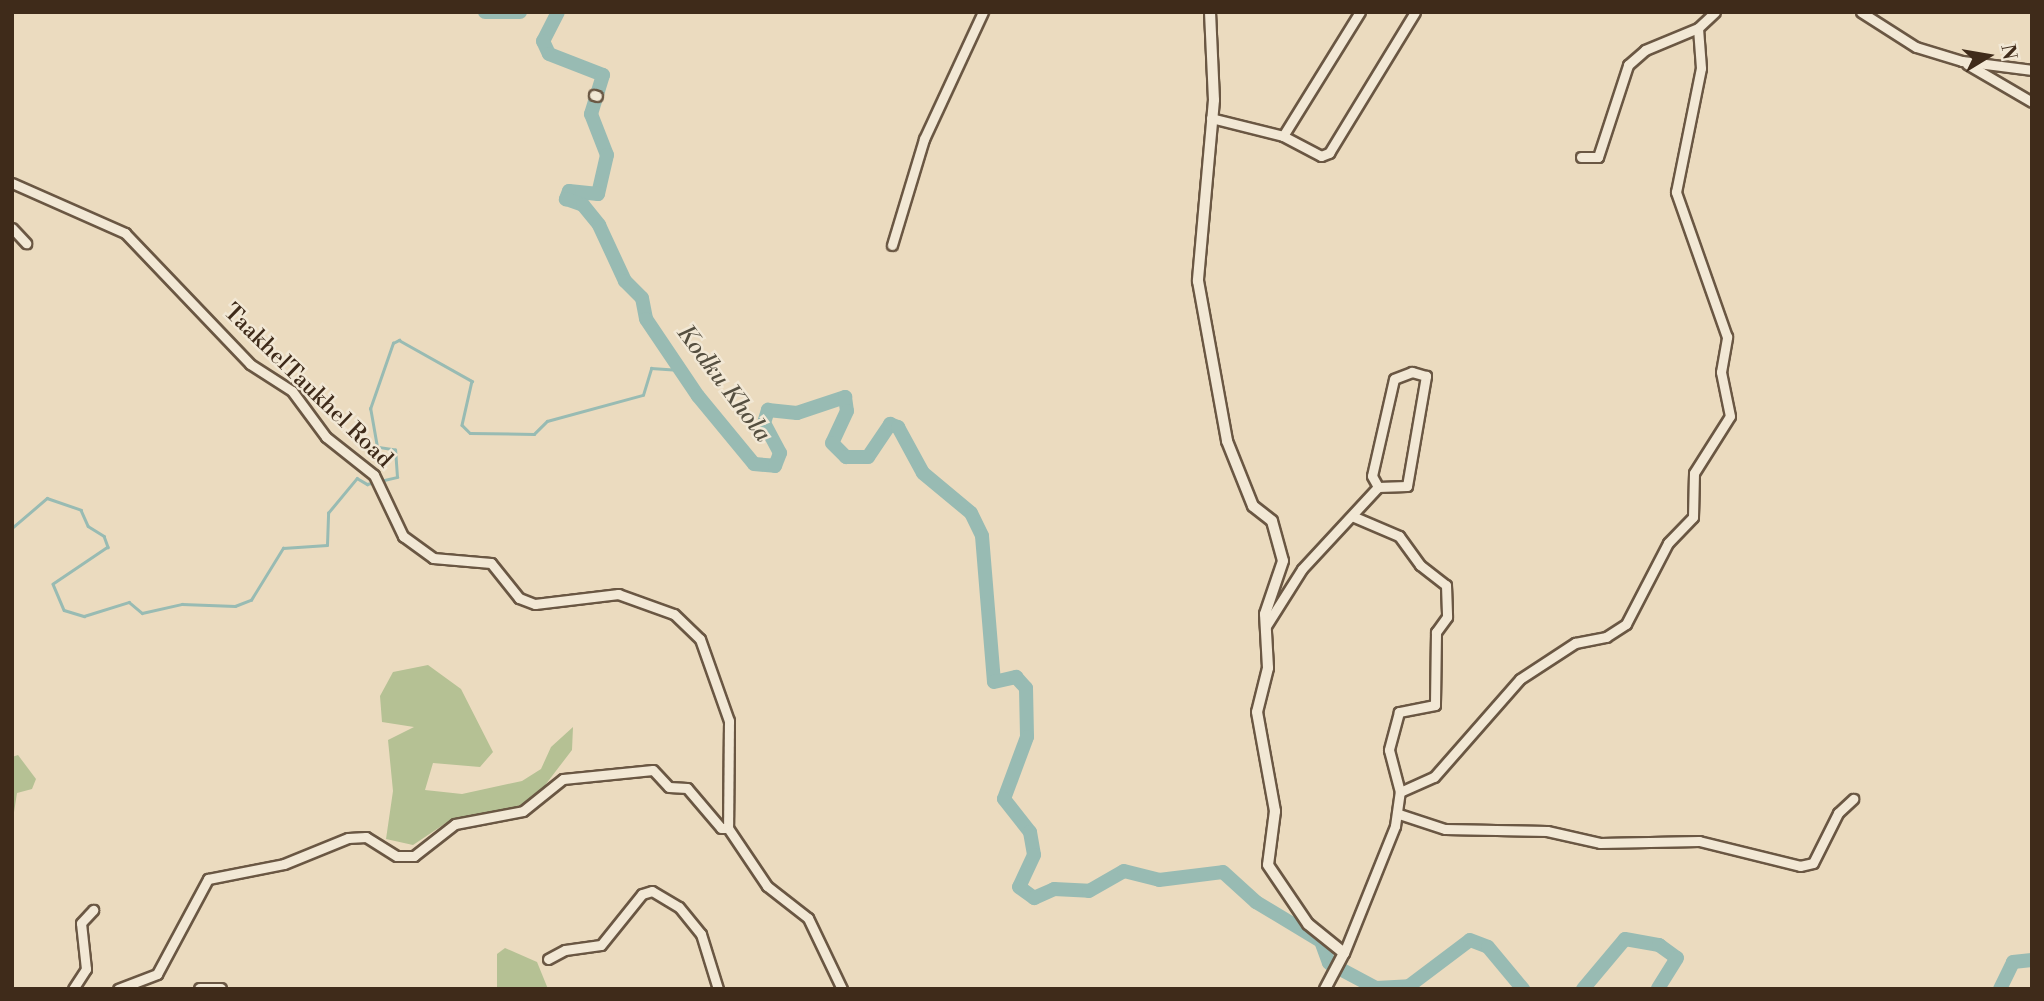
<!DOCTYPE html>
<html>
<head>
<meta charset="utf-8">
<style>
  body { margin:0 }
  #map { position:relative; width:2044px; height:1001px; overflow:hidden; background:#ebdbbf; font-family:"Libre Bodoni",serif }
  div>[style] { position:absolute }
  .green>* { inset:0; background:#b5c194 }
  .stream>* { height:2.5px; margin:-1.25px; padding:0 1.25px; transform-origin:1.25px; border-radius:1.25px; background:#98bbb3 }
  .river>* { height:14px; margin:-7px; padding:0 7px; transform-origin:7px; border-radius:7px; background:#98bbb3 }
  .roads { filter:drop-shadow(2px 0 #6a5743) drop-shadow(-2px 0 #6a5743) drop-shadow(0 2px #6a5743) drop-shadow(0 -2px #6a5743) }
  .minor>* { height:9px; margin:-4.5px; padding:0 4.5px; transform-origin:4.5px; border-radius:4.5px; background:#f2e8d5 }
  .tertiary>* { height:10px; margin:-5px; padding:0 5px; transform-origin:5px; border-radius:5px; background:#f2e8d5 }
  span { translate:-50% -50%; white-space:nowrap; text-align:center; line-height:1.15; -webkit-text-stroke:5px #f2e8d5; paint-order:stroke }
  .street-label { font-size:23px; color:#3f2b1a }
  .water-label { font-size:24px; color:#554f40; font-style:italic }
  .frame { position:absolute; inset:0; border:14px solid #3f2b1a; pointer-events:none }
  .north { position:absolute; left:1953px; top:21px; width:70px; height:70px; -webkit-text-stroke:5px #f2e8d5; paint-order:stroke; rotate:79deg; font-size:19px; font-weight:700; line-height:28px; text-align:center; color:#3f2b1a }
  .north::after { content:''; display:block; margin:auto; width:24px; height:32px; background:#3f2b1a; clip-path:polygon(50% 0,100% 100%,50% 72%,0 100%) }
</style>
</head>
<body>
<div id="map">
  <div class="green">
    <i style="clip-path:polygon(428px 665px,461px 689px,493px 752px,480px 767px,433px 763px,425px 790px,462px 794px,522px 781px,541px 769px,551px 747px,573px 727px,572px 750px,536px 797px,511px 810px,446px 823px,413px 845px,386px 839px,393px 791px,388px 740px,414px 727px,382px 722px,380px 696px,393px 672px)"></i>
    <i style="clip-path:polygon(18px 755px,36px 779px,32px 789px,17px 793px,12px 825px,12px 757px)"></i>
    <i style="clip-path:polygon(505px 948px,537px 962px,548px 989px,497px 989px,497px 954px)"></i>
  </div>
  <div class="stream">
    <i style="left:12px;top:528px;width:46px;rotate:-40.6deg"></i>
    <i style="left:47px;top:498px;width:36px;rotate:19deg"></i>
    <i style="left:81px;top:510px;width:17px;rotate:66deg"></i>
    <i style="left:88px;top:526px;width:19px;rotate:32deg"></i>
    <i style="left:104px;top:536px;width:12px;rotate:70deg"></i>
    <i style="left:108px;top:547px;width:66px;rotate:146.1deg"></i>
    <i style="left:53px;top:584px;width:28px;rotate:67deg"></i>
    <i style="left:64px;top:610px;width:21px;rotate:17deg"></i>
    <i style="left:84px;top:616px;width:47px;rotate:-17.3deg"></i>
    <i style="left:129px;top:602px;width:17px;rotate:40deg"></i>
    <i style="left:142px;top:613px;width:41px;rotate:-12.7deg"></i>
    <i style="left:182px;top:604px;width:53px;rotate:2.2deg"></i>
    <i style="left:235px;top:606px;width:17px;rotate:-21deg"></i>
    <i style="left:251px;top:600px;width:61px;rotate:-58.4deg"></i>
    <i style="left:283px;top:548px;width:44px;rotate:-3.9deg"></i>
    <i style="left:327px;top:545px;width:32px;rotate:-88deg"></i>
    <i style="left:328px;top:513px;width:45px;rotate:-50.4deg"></i>
    <i style="left:357px;top:478px;width:12px;rotate:31deg"></i>
    <i style="left:367px;top:484px;width:31px;rotate:-13deg"></i>
    <i style="left:397px;top:477px;width:27px;rotate:-94deg"></i>
    <i style="left:395px;top:450px;width:18px;rotate:-171deg"></i>
    <i style="left:377px;top:447px;width:39px;rotate:-100deg"></i>
    <i style="left:370px;top:409px;width:70px;rotate:-70.8deg"></i>
    <i style="left:393px;top:343px;width:7px;rotate:-27deg"></i>
    <i style="left:399px;top:340px;width:84px;rotate:29.3deg"></i>
    <i style="left:472px;top:381px;width:45px;rotate:102.8deg"></i>
    <i style="left:462px;top:425px;width:11px;rotate:45deg"></i>
    <i style="left:470px;top:433px;width:64px;rotate:0.9deg"></i>
    <i style="left:534px;top:434px;width:18px;rotate:-45deg"></i>
    <i style="left:547px;top:421px;width:99px;rotate:-15.2deg"></i>
    <i style="left:643px;top:395px;width:28px;rotate:-73deg"></i>
    <i style="left:651px;top:368px;width:29px;rotate:4deg"></i>
  </div>
  <div class="river">
    <i style="left:485px;top:12px;width:35px"></i>
    <i style="left:558px;top:12px;width:33px;rotate:117deg"></i>
    <i style="left:543px;top:41px;width:14px;rotate:65deg"></i>
    <i style="left:549px;top:54px;width:58px;rotate:21.3deg"></i>
    <i style="left:603px;top:75px;width:41px;rotate:107.1deg"></i>
    <i style="left:591px;top:114px;width:44px;rotate:68.7deg"></i>
    <i style="left:607px;top:155px;width:40px;rotate:103deg"></i>
    <i style="left:598px;top:194px;width:29px;rotate:-174deg"></i>
    <i style="left:569px;top:191px;width:9px;rotate:111deg"></i>
    <i style="left:566px;top:199px;width:18px;rotate:19deg"></i>
    <i style="left:583px;top:205px;width:26px;rotate:51deg"></i>
    <i style="left:599px;top:225px;width:62px;rotate:65.1deg"></i>
    <i style="left:625px;top:281px;width:24px;rotate:45deg"></i>
    <i style="left:642px;top:298px;width:21px;rotate:79deg"></i>
    <i style="left:646px;top:319px;width:93px;rotate:56deg"></i>
    <i style="left:698px;top:396px;width:88px;rotate:50.5deg"></i>
    <i style="left:754px;top:464px;width:21px;rotate:5deg"></i>
    <i style="left:775px;top:466px;width:14px;rotate:-69deg"></i>
    <i style="left:780px;top:453px;width:34px;rotate:-118deg"></i>
    <i style="left:764px;top:423px;width:14px;rotate:-73deg"></i>
    <i style="left:768px;top:410px;width:29px;rotate:6deg"></i>
    <i style="left:797px;top:413px;width:51px;rotate:-18.4deg"></i>
    <i style="left:845px;top:397px;width:14px;rotate:82deg"></i>
    <i style="left:847px;top:411px;width:35px;rotate:115deg"></i>
    <i style="left:832px;top:443px;width:20px;rotate:45deg"></i>
    <i style="left:846px;top:457px;width:22px"></i>
    <i style="left:868px;top:457px;width:40px;rotate:-56deg"></i>
    <i style="left:890px;top:424px;width:9px;rotate:21deg"></i>
    <i style="left:898px;top:427px;width:52px;rotate:61.5deg"></i>
    <i style="left:923px;top:473px;width:62px;rotate:39.8deg"></i>
    <i style="left:971px;top:513px;width:25px;rotate:64deg"></i>
    <i style="left:982px;top:536px;width:146px;rotate:85.3deg"></i>
    <i style="left:994px;top:682px;width:23px;rotate:-13deg"></i>
    <i style="left:1016px;top:677px;width:15px;rotate:48deg"></i>
    <i style="left:1026px;top:688px;width:49px;rotate:88.8deg"></i>
    <i style="left:1027px;top:737px;width:66px;rotate:110.4deg"></i>
    <i style="left:1004px;top:799px;width:42px;rotate:51.8deg"></i>
    <i style="left:1030px;top:832px;width:23px;rotate:80deg"></i>
    <i style="left:1034px;top:855px;width:35px;rotate:115deg"></i>
    <i style="left:1019px;top:887px;width:19px;rotate:36deg"></i>
    <i style="left:1034px;top:898px;width:22px;rotate:-24deg"></i>
    <i style="left:1054px;top:889px;width:35px;rotate:3deg"></i>
    <i style="left:1089px;top:891px;width:40px;rotate:-29.7deg"></i>
    <i style="left:1124px;top:871px;width:36px;rotate:14deg"></i>
    <i style="left:1159px;top:880px;width:64px;rotate:-7.1deg"></i>
    <i style="left:1223px;top:872px;width:45px;rotate:42.3deg"></i>
    <i style="left:1256px;top:902px;width:76px;rotate:31deg"></i>
    <i style="left:1321px;top:941px;width:23px;rotate:70deg"></i>
    <i style="left:1329px;top:963px;width:53px;rotate:28deg"></i>
    <i style="left:1376px;top:988px;width:33px;rotate:-3deg"></i>
    <i style="left:1409px;top:986px;width:76px;rotate:-37deg"></i>
    <i style="left:1470px;top:940px;width:19px;rotate:21deg"></i>
    <i style="left:1488px;top:947px;width:55px;rotate:50.2deg"></i>
    <i style="left:1583px;top:989px;width:65px;rotate:-50deg"></i>
    <i style="left:1625px;top:939px;width:35px;rotate:10deg"></i>
    <i style="left:1659px;top:945px;width:22px;rotate:36deg"></i>
    <i style="left:1677px;top:958px;width:36px;rotate:122deg"></i>
    <i style="left:2000px;top:989px;width:30px;rotate:-64deg"></i>
    <i style="left:2013px;top:962px;width:19px;rotate:-6deg"></i>
  </div>
  <div class="roads">
    <div class="minor">
      <i style="left:1861px;top:12px;width:65px;rotate:32.5deg"></i>
      <i style="left:1916px;top:47px;width:48px;rotate:16.9deg"></i>
      <i style="left:1962px;top:61px;width:71px;rotate:7.3deg"></i>
      <i style="left:1967px;top:64px;width:75px;rotate:30.3deg"></i>
      <i style="left:594px;top:95px;width:3px;rotate:18deg"></i>
      <i style="left:1211px;top:118px;width:74px;rotate:14deg"></i>
      <i style="left:1283px;top:136px;width:146px;rotate:-58.2deg"></i>
      <i style="left:1283px;top:136px;width:43px;rotate:27.8deg"></i>
      <i style="left:1321px;top:156px;width:9px;rotate:-21deg"></i>
      <i style="left:1329px;top:153px;width:165px;rotate:-58.6deg"></i>
      <i style="left:1581px;top:157px;width:17px"></i>
      <i style="left:1598px;top:157px;width:97px;rotate:-71.9deg"></i>
      <i style="left:1628px;top:65px;width:23px;rotate:-41deg"></i>
      <i style="left:1645px;top:50px;width:57px;rotate:-22.5deg"></i>
      <i style="left:12px;top:183px;width:124px;rotate:23.9deg"></i>
      <i style="left:125px;top:233px;width:181px;rotate:46.3deg"></i>
      <i style="left:250px;top:364px;width:50px;rotate:32.7deg"></i>
      <i style="left:292px;top:391px;width:57px;rotate:53.5deg"></i>
      <i style="left:326px;top:437px;width:61px;rotate:38.4deg"></i>
      <i style="left:374px;top:475px;width:68px;rotate:64.6deg"></i>
      <i style="left:403px;top:536px;width:37px;rotate:36deg"></i>
      <i style="left:433px;top:558px;width:58px;rotate:4.9deg"></i>
      <i style="left:491px;top:563px;width:45px;rotate:51.3deg"></i>
      <i style="left:519px;top:598px;width:17px;rotate:21deg"></i>
      <i style="left:535px;top:604px;width:84px;rotate:-6.9deg"></i>
      <i style="left:618px;top:594px;width:59px;rotate:19.7deg"></i>
      <i style="left:674px;top:614px;width:36px;rotate:44deg"></i>
      <i style="left:700px;top:639px;width:87px;rotate:70.5deg"></i>
      <i style="left:729px;top:721px;width:107px;rotate:90.5deg"></i>
      <i style="left:728px;top:828px;width:70px;rotate:56.1deg"></i>
      <i style="left:767px;top:886px;width:52px;rotate:38deg"></i>
      <i style="left:808px;top:918px;width:79px;rotate:64.4deg"></i>
      <i style="left:12px;top:228px;width:21px;rotate:47deg"></i>
      <i style="left:892px;top:245px;width:111px;rotate:-73.2deg"></i>
      <i style="left:924px;top:139px;width:140px;rotate:-65.1deg"></i>
      <i style="left:1352px;top:516px;width:51px;rotate:23.1deg"></i>
      <i style="left:1399px;top:536px;width:36px;rotate:54deg"></i>
      <i style="left:1420px;top:565px;width:33px;rotate:38deg"></i>
      <i style="left:1446px;top:585px;width:32px;rotate:88deg"></i>
      <i style="left:1447px;top:617px;width:19px;rotate:126deg"></i>
      <i style="left:1436px;top:632px;width:73px;rotate:90.8deg"></i>
      <i style="left:1435px;top:705px;width:37px;rotate:169deg"></i>
      <i style="left:1399px;top:712px;width:39px;rotate:105deg"></i>
      <i style="left:1389px;top:750px;width:43px;rotate:75.3deg"></i>
      <i style="left:1266px;top:626px;width:67px;rotate:-57.7deg"></i>
      <i style="left:1302px;top:569px;width:112px;rotate:-47.2deg"></i>
      <i style="left:1378px;top:487px;width:29px;rotate:-2deg"></i>
      <i style="left:1407px;top:486px;width:112px;rotate:-80.2deg"></i>
      <i style="left:1426px;top:376px;width:15px;rotate:-164deg"></i>
      <i style="left:1412px;top:372px;width:19px;rotate:159deg"></i>
      <i style="left:1394px;top:379px;width:99px;rotate:102.8deg"></i>
      <i style="left:1372px;top:476px;width:13px;rotate:61deg"></i>
      <i style="left:1399px;top:814px;width:48px;rotate:18.1deg"></i>
      <i style="left:1445px;top:829px;width:102px;rotate:1.1deg"></i>
      <i style="left:1547px;top:831px;width:54px;rotate:12.8deg"></i>
      <i style="left:1600px;top:843px;width:99px;rotate:-1.2deg"></i>
      <i style="left:1699px;top:841px;width:104px;rotate:13.9deg"></i>
      <i style="left:1800px;top:866px;width:13px;rotate:-13deg"></i>
      <i style="left:1813px;top:863px;width:56px;rotate:-63.4deg"></i>
      <i style="left:1838px;top:813px;width:21px;rotate:-43deg"></i>
      <i style="left:1344px;top:953px;width:137px;rotate:-68.1deg"></i>
      <i style="left:1395px;top:826px;width:34px;rotate:-82deg"></i>
      <i style="left:1400px;top:792px;width:37px;rotate:-24deg"></i>
      <i style="left:1434px;top:777px;width:130px;rotate:-48.7deg"></i>
      <i style="left:1520px;top:679px;width:66px;rotate:-33.2deg"></i>
      <i style="left:1575px;top:643px;width:32px;rotate:-11deg"></i>
      <i style="left:1606px;top:637px;width:24px;rotate:-33deg"></i>
      <i style="left:1626px;top:624px;width:91px;rotate:-62.6deg"></i>
      <i style="left:1668px;top:543px;width:36px;rotate:-46deg"></i>
      <i style="left:1693px;top:517px;width:44px;rotate:-88.7deg"></i>
      <i style="left:1694px;top:473px;width:67px;rotate:-57.7deg"></i>
      <i style="left:1730px;top:416px;width:45px;rotate:-101.6deg"></i>
      <i style="left:1721px;top:372px;width:36px;rotate:-80deg"></i>
      <i style="left:1727px;top:337px;width:154px;rotate:-109.4deg"></i>
      <i style="left:1676px;top:192px;width:126px;rotate:-78.6deg"></i>
      <i style="left:1701px;top:68px;width:40px;rotate:-94.3deg"></i>
      <i style="left:1698px;top:28px;width:23px;rotate:-43deg"></i>
      <i style="left:548px;top:959px;width:19px;rotate:-28deg"></i>
      <i style="left:565px;top:950px;width:36px;rotate:-8deg"></i>
      <i style="left:601px;top:945px;width:65px;rotate:-51.2deg"></i>
      <i style="left:642px;top:894px;width:10px;rotate:-17deg"></i>
      <i style="left:652px;top:891px;width:31px;rotate:31deg"></i>
      <i style="left:679px;top:907px;width:35px;rotate:51deg"></i>
      <i style="left:701px;top:934px;width:58px;rotate:72.8deg"></i>
      <i style="left:73px;top:989px;width:24px;rotate:-57deg"></i>
      <i style="left:86px;top:969px;width:46px;rotate:-96.2deg"></i>
      <i style="left:81px;top:923px;width:18px;rotate:-47deg"></i>
      <i style="left:118px;top:989px;width:42px;rotate:-21deg"></i>
      <i style="left:157px;top:974px;width:108px;rotate:-61.8deg"></i>
      <i style="left:208px;top:879px;width:77px;rotate:-11.2deg"></i>
      <i style="left:284px;top:864px;width:69px;rotate:-22.1deg"></i>
      <i style="left:348px;top:838px;width:18px;rotate:-3deg"></i>
      <i style="left:366px;top:837px;width:36px;rotate:32deg"></i>
      <i style="left:397px;top:856px;width:17px"></i>
      <i style="left:414px;top:856px;width:52px;rotate:-38deg"></i>
      <i style="left:455px;top:824px;width:69px;rotate:-10.8deg"></i>
      <i style="left:523px;top:811px;width:51px;rotate:-38.7deg"></i>
      <i style="left:563px;top:779px;width:90px;rotate:-5.7deg"></i>
      <i style="left:653px;top:770px;width:23px;rotate:47deg"></i>
      <i style="left:669px;top:787px;width:18px;rotate:3deg"></i>
      <i style="left:687px;top:788px;width:52px;rotate:49.6deg"></i>
      <i style="left:721px;top:828px;width:7px"></i>
    </div>
    <div class="tertiary">
      <i style="left:1210px;top:12px;width:88px;rotate:87.4deg"></i>
      <i style="left:1214px;top:100px;width:182px;rotate:95.1deg"></i>
      <i style="left:1198px;top:281px;width:163px;rotate:79.7deg"></i>
      <i style="left:1227px;top:441px;width:70px;rotate:68.2deg"></i>
      <i style="left:1253px;top:506px;width:24px;rotate:38deg"></i>
      <i style="left:1272px;top:521px;width:41px;rotate:74.6deg"></i>
      <i style="left:1283px;top:561px;width:56px;rotate:108.8deg"></i>
      <i style="left:1265px;top:614px;width:54px;rotate:86.8deg"></i>
      <i style="left:1268px;top:668px;width:45px;rotate:104deg"></i>
      <i style="left:1257px;top:712px;width:101px;rotate:79.7deg"></i>
      <i style="left:1275px;top:811px;width:54px;rotate:97.4deg"></i>
      <i style="left:1268px;top:865px;width:71px;rotate:55.9deg"></i>
      <i style="left:1308px;top:924px;width:46px;rotate:38.9deg"></i>
      <i style="left:1344px;top:953px;width:41px;rotate:117.8deg"></i>
      <i style="left:200px;top:989px;width:21px"></i>
    </div>
  </div>
  <div class="street-label">
    <span style="left:308px;top:386px;rotate:44deg">TaakhelTaukhel Road</span>
  </div>
  <div class="water-label">
    <span style="left:723px;top:384px;rotate:53deg">Kodku Khola</span>
  </div>
  <div class="frame"></div>
  <div class="north">N</div>
</div>
</body>
</html>
